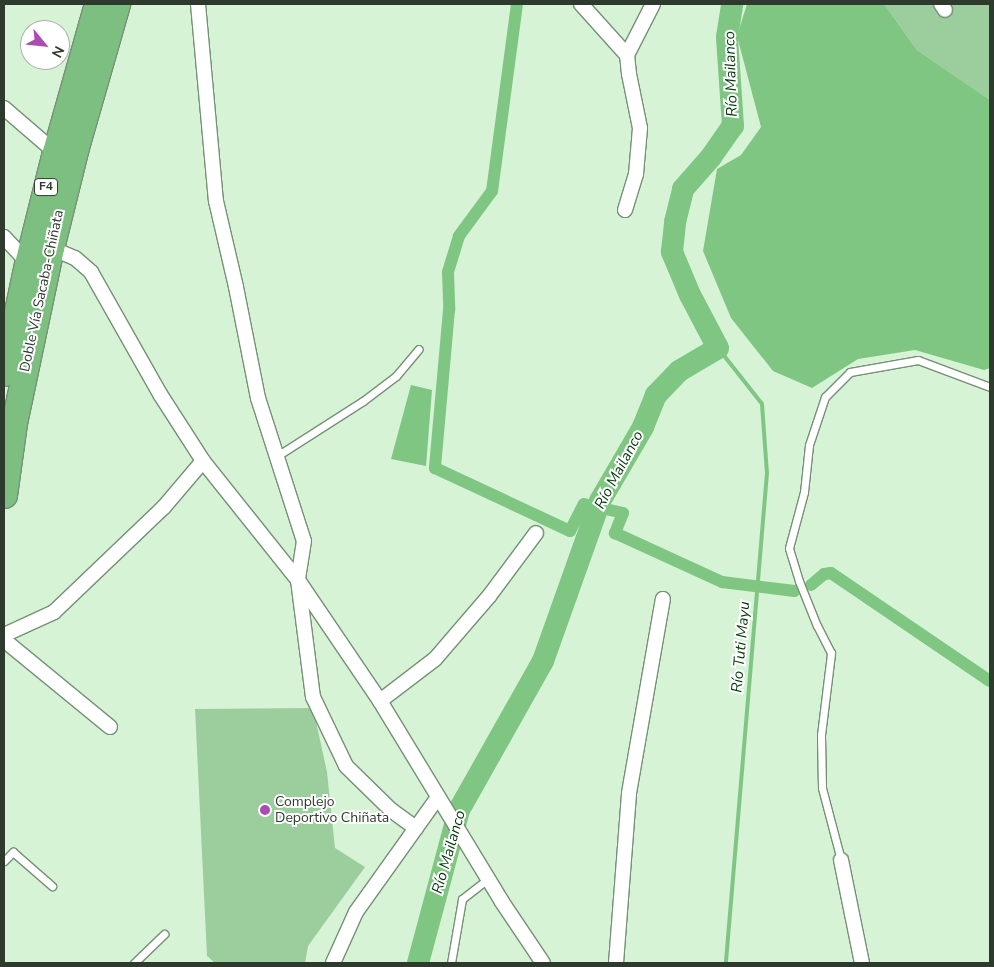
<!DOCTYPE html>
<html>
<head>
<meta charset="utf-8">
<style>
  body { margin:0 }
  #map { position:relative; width:994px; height:967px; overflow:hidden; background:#d6f3d6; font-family:"Nunito Sans",sans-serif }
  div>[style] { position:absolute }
  .green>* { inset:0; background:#9ccd9d }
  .water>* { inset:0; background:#80c683 }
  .stream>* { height:4px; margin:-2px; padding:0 2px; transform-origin:2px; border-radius:2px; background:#80c683 }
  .canal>* { height:12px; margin:-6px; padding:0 6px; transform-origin:6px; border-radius:6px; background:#80c683 }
  .river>* { height:22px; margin:-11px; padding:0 11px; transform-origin:11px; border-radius:11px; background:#80c683 }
  .roads { filter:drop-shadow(1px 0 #769076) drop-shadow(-1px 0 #769076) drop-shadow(0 1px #769076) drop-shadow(0 -1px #769076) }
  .lane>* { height:7px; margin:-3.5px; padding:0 3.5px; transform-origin:3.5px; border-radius:3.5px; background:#fff }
  .street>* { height:14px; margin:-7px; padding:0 7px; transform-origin:7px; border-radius:7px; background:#fff }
  .highway>* { height:25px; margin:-12.5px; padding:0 12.5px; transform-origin:12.5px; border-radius:12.5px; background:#7dbf80 }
  .dots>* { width:14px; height:14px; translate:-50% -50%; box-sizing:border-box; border:2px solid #fff; border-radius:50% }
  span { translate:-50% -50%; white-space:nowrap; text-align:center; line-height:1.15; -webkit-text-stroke:4px #fff; paint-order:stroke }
  .shield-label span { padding:1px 4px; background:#fff; border:1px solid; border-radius:4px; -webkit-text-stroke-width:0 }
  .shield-label { font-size:12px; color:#2f3a2f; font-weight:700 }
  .street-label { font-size:14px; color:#2f3a2f }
  .poi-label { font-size:14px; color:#2f3a2f }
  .left { translate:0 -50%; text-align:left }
  .water-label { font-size:15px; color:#03370b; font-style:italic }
  .frame { position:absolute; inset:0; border:5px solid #2f3a2f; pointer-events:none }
  .north { position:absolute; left:20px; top:20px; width:50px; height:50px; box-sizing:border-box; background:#fff; border:1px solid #acb0ac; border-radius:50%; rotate:118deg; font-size:14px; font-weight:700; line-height:20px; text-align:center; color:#2f3a2f }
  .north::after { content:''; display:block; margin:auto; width:18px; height:22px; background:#ac4bb2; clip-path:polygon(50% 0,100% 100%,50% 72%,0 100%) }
</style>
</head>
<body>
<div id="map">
  <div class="green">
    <i style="clip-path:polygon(884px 4px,990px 4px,990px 100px,917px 50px)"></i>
    <i style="clip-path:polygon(313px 708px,327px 772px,335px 848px,365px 867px,308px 946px,305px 963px,215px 963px,207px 956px,195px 709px)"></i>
  </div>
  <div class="water">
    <i style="clip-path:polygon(747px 4px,884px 4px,917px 50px,990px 100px,990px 368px,984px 370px,915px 350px,858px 359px,812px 388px,773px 371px,731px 318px,703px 251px,717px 169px,741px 155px,761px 127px,737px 36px)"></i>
    <i style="clip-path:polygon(411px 385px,432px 390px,426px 466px,391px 459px)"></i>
  </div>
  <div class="stream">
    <i style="left:718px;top:348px;width:71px;rotate:51.8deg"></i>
    <i style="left:762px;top:404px;width:69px;rotate:85.9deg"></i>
    <i style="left:767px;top:473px;width:492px;rotate:94.8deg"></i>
  </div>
  <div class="canal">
    <i style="left:517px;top:4px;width:189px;rotate:97.6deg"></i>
    <i style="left:492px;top:191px;width:56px;rotate:126.3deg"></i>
    <i style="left:459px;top:236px;width:38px;rotate:107deg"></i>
    <i style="left:448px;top:272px;width:38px;rotate:88deg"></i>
    <i style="left:449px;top:310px;width:159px;rotate:95.1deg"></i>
    <i style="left:435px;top:468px;width:149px;rotate:25deg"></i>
    <i style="left:570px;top:531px;width:30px;rotate:-63deg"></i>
    <i style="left:584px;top:504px;width:40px;rotate:13deg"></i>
    <i style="left:623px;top:513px;width:22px;rotate:112deg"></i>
    <i style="left:615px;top:533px;width:118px;rotate:24.6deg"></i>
    <i style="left:722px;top:582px;width:73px;rotate:7.1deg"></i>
    <i style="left:811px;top:585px;width:17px;rotate:-40deg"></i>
    <i style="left:824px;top:574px;width:7px;rotate:-8deg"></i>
    <i style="left:831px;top:573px;width:192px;rotate:34.2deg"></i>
  </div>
  <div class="river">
    <i style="left:418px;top:963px;width:158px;rotate:-75deg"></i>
    <i style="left:459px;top:810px;width:171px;rotate:-60.6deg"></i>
    <i style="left:543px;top:661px;width:170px;rotate:-70.4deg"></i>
    <i style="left:600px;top:501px;width:86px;rotate:-59.8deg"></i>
    <i style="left:643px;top:427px;width:35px;rotate:-68deg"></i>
    <i style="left:656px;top:395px;width:33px;rotate:-46deg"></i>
    <i style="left:679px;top:371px;width:45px;rotate:-30.5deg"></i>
    <i style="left:718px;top:348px;width:60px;rotate:-117.8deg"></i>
    <i style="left:690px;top:295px;width:47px;rotate:-112.7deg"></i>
    <i style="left:672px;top:252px;width:30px;rotate:-84deg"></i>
    <i style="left:675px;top:222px;width:34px;rotate:-76deg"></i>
    <i style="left:683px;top:189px;width:43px;rotate:-48.8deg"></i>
    <i style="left:711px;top:157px;width:38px;rotate:-55deg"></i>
    <i style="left:733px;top:126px;width:89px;rotate:-93.9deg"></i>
    <i style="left:727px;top:37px;width:33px;rotate:-81deg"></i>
  </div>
  <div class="roads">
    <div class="lane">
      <i style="left:277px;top:456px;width:102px;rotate:-32.6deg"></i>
      <i style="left:363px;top:401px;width:41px;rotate:-37.1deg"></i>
      <i style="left:396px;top:376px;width:35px;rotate:-50deg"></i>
      <i style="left:841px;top:860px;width:74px;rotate:-104.8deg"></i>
      <i style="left:822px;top:788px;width:53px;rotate:-91.1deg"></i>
      <i style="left:821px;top:735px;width:83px;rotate:-83deg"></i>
      <i style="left:831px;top:653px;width:30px;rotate:-117deg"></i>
      <i style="left:817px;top:626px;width:48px;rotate:-111.8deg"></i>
      <i style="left:799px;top:581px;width:34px;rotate:-107deg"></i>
      <i style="left:789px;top:548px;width:58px;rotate:-75deg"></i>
      <i style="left:804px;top:492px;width:47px;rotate:-83.9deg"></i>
      <i style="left:809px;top:445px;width:51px;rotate:-71.6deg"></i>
      <i style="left:825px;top:397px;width:35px;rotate:-45deg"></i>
      <i style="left:850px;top:372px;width:69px;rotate:-10deg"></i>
      <i style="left:918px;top:360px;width:77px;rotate:20.6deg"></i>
      <i style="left:4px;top:861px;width:13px;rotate:-45deg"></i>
      <i style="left:13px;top:852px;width:52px;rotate:41.1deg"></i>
      <i style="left:134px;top:963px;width:42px;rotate:-44deg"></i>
      <i style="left:451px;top:963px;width:65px;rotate:-80.2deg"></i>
      <i style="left:462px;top:899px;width:33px;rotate:-38deg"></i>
    </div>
    <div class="street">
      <i style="left:198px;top:4px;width:198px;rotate:84.8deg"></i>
      <i style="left:216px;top:201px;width:88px;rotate:76.9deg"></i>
      <i style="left:236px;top:287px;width:113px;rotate:78.8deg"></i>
      <i style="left:258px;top:398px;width:150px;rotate:72.2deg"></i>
      <i style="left:304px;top:541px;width:39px;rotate:99deg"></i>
      <i style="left:298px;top:580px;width:118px;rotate:82.7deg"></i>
      <i style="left:313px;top:697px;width:76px;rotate:64.4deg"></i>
      <i style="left:346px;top:766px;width:63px;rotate:44.4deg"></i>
      <i style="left:391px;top:810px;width:31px;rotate:36deg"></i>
      <i style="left:581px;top:4px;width:69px;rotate:48deg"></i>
      <i style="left:941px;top:4px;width:7px;rotate:56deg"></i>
      <i style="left:4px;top:108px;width:67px;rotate:40.8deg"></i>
      <i style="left:625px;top:210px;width:38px;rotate:-73deg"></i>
      <i style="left:636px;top:174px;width:46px;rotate:-85deg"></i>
      <i style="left:640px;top:128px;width:55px;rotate:-101.5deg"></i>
      <i style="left:629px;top:74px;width:19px;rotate:-96deg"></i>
      <i style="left:627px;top:55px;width:57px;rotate:-63deg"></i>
      <i style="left:4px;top:237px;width:34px;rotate:47deg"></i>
      <i style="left:51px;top:248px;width:26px;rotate:23deg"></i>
      <i style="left:75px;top:258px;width:21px;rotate:41deg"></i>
      <i style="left:91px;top:272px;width:140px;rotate:60.5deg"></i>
      <i style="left:160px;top:394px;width:80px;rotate:57.3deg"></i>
      <i style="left:203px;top:461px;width:152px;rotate:51.4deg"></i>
      <i style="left:298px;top:580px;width:146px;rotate:55.9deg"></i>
      <i style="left:380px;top:701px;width:235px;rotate:58.7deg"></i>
      <i style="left:502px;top:902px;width:73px;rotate:56.1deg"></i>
      <i style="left:4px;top:635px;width:55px;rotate:-24.7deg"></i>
      <i style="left:54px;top:612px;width:152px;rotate:-43.7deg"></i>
      <i style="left:164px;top:507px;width:60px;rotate:-49.7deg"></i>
      <i style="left:4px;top:640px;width:137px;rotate:39.4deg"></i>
      <i style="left:380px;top:701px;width:69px;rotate:-37.4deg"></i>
      <i style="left:435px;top:659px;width:84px;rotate:-49.3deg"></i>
      <i style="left:490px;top:595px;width:77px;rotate:-53.4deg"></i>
      <i style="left:841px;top:860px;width:105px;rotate:78.5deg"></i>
      <i style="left:333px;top:963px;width:56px;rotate:-65.7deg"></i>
      <i style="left:356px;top:912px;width:141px;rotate:-54.5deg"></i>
      <i style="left:616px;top:963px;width:170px;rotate:-85.6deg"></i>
      <i style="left:629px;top:793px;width:197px;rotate:-80.1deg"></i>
    </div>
    <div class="highway">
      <i style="left:4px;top:373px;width:111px;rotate:-78.1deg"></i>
      <i style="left:27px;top:264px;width:115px;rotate:-76deg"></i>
      <i style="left:55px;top:152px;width:154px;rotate:-74.2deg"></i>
      <i style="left:4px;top:495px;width:73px;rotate:-82.1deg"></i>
      <i style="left:14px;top:423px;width:179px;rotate:-78.1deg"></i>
      <i style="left:51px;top:248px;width:104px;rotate:-76.1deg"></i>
      <i style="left:76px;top:147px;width:149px;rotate:-74deg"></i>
    </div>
  </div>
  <div class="dots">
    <i style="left:265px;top:810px;background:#ac4bb2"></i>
  </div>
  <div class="shield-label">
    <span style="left:46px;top:187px">F4</span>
  </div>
  <div class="street-label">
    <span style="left:42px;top:291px;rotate:-78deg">Doble Vía Sacaba-Chiñata</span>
  </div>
  <div class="poi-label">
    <span class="left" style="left:275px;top:810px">Complejo<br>Deportivo Chiñata</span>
  </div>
  <div class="water-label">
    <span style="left:731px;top:74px;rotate:-92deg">Río Mailanco</span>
    <span style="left:619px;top:470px;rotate:-62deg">Río Mailanco</span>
    <span style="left:741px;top:647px;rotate:-85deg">Río Tuti Mayu</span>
    <span style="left:449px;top:852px;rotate:-74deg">Río Mailanco</span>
  </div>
  <div class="frame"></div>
  <div class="north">N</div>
</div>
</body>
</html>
